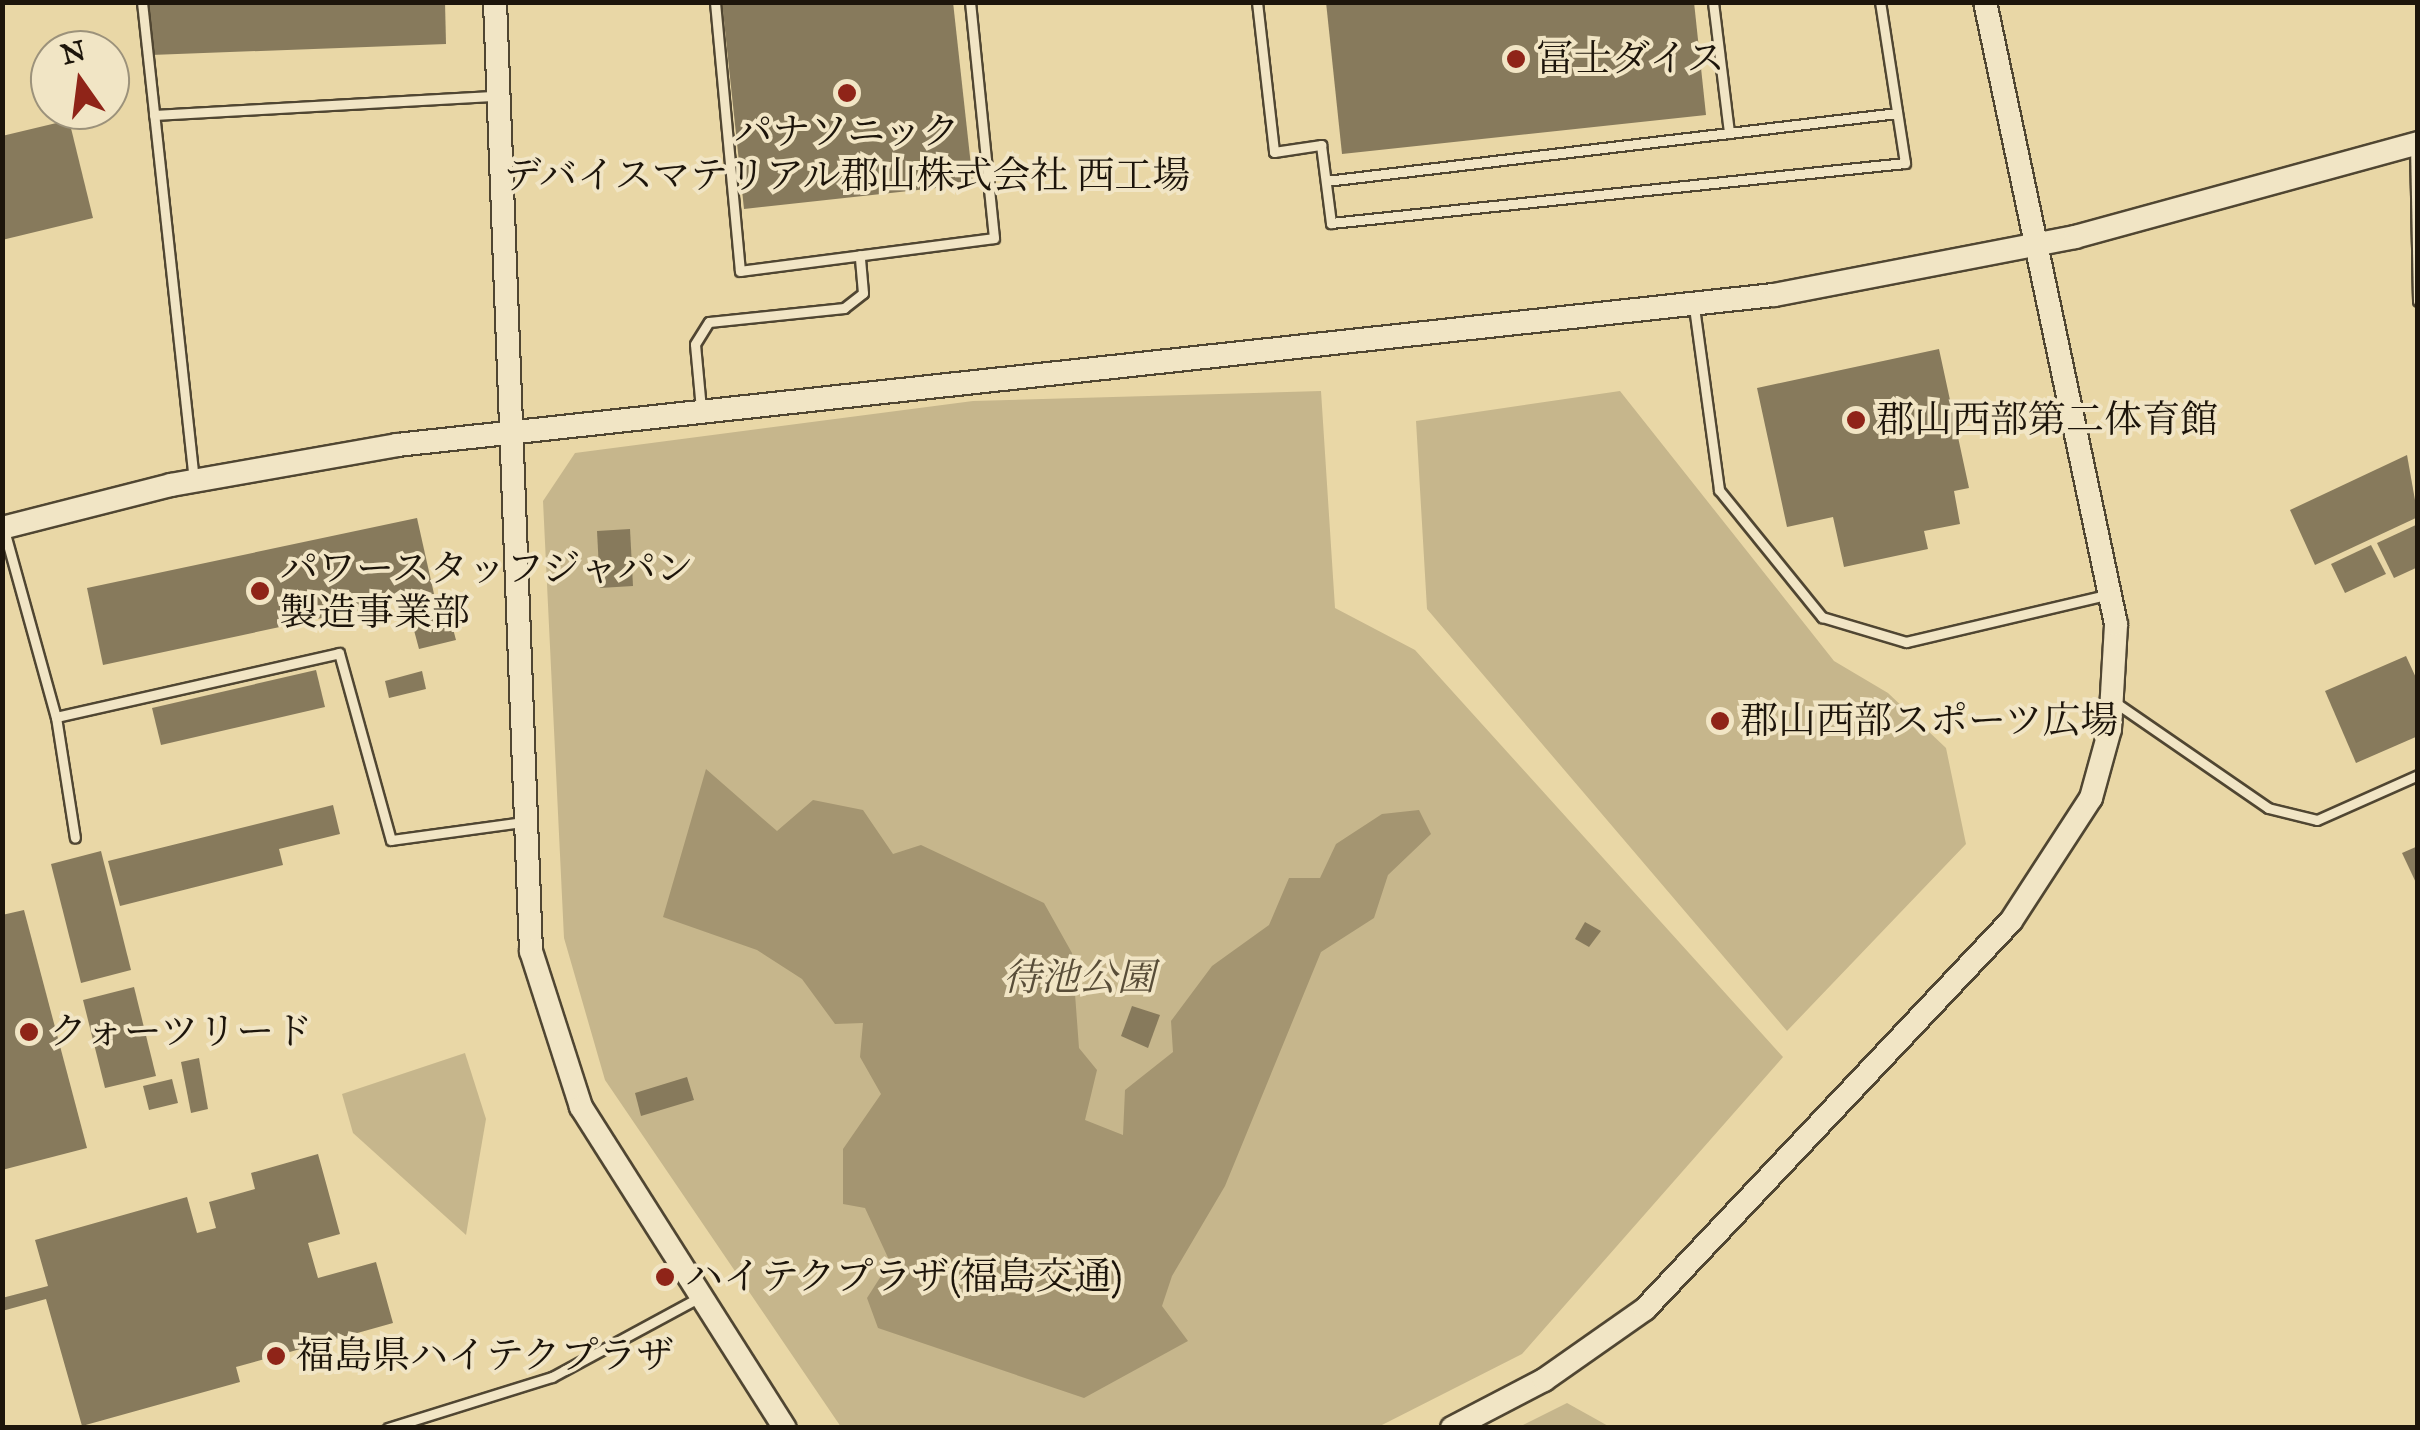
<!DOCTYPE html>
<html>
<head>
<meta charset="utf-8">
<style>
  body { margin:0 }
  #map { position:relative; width:2420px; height:1430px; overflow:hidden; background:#e9d7a6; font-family:"IM FELL Great Primer","Noto Serif JP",serif }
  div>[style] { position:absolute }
  .green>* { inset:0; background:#c6b68c }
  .water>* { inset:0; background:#a49571 }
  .building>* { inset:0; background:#877a5c }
  .roads { filter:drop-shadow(2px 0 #504632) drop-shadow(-2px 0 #504632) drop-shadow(0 2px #504632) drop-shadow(0 -2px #504632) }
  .lane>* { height:9px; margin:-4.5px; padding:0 4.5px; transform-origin:4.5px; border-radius:4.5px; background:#f1e5c5 }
  .secondary>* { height:22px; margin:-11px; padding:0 11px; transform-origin:11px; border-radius:11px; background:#f1e5c5 }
  .dots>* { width:28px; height:28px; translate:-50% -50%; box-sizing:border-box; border:5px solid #f1e5c5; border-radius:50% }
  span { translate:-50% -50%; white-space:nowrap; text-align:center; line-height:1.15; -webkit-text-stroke:8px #f1e5c5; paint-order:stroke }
  .poi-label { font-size:38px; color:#1d150b }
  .left { translate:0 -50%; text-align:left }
  .park-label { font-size:38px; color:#584d38; font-style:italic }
  .frame { position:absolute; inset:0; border:5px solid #1d150b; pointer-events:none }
  .north { position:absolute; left:30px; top:30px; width:100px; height:100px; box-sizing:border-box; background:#f1e5c5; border:2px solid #9c927b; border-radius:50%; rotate:346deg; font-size:28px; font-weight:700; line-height:40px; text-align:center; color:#1d150b }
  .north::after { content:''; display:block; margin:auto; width:35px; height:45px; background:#8f2418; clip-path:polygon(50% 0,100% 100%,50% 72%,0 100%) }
</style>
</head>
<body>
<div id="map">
  <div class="green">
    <i style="clip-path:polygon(1321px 391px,1335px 608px,1415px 650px,1783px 1057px,1522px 1354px,1378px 1427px,841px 1427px,605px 1080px,564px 938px,543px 501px,575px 453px,973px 401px)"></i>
    <i style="clip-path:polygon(1620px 391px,1834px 661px,1888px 693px,1946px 748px,1966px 844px,1787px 1031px,1427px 609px,1416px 421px)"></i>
    <i style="clip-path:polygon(465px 1053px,486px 1119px,466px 1235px,353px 1133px,342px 1094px)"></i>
    <i style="clip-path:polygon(1567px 1403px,1610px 1427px,1519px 1427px)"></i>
  </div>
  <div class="water">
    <i style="clip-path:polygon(706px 769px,777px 831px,813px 800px,863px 810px,893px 854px,921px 845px,1044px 903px,1072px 953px,1079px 1048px,1097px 1070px,1085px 1120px,1123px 1135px,1125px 1090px,1173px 1052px,1171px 1021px,1212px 966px,1269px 925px,1289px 878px,1320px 878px,1336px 844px,1382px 814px,1419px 810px,1431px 834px,1388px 875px,1374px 918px,1321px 952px,1225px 1186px,1172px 1276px,1162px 1306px,1188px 1341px,1084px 1398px,878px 1328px,867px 1298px,890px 1262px,865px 1208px,843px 1204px,843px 1149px,881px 1094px,860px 1057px,863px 1023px,835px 1024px,802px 979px,757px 950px,663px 917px)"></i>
  </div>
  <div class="building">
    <i style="clip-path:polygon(149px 2px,445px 2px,446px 44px,151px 55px)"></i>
    <i style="clip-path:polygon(722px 2px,953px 2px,973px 184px,744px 209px)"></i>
    <i style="clip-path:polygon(1326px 2px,1694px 2px,1706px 115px,1342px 154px)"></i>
    <i style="clip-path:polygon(69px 120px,93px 218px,2px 240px,2px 136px)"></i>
    <i style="clip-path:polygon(1939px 349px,1969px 488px,1954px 491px,1960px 524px,1924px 531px,1928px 549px,1844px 567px,1833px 517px,1787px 527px,1757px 388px)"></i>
    <i style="clip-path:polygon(2407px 455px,2418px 517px,2315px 565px,2290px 510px)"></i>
    <i style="clip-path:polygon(417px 518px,434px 594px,103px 665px,87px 588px)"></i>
    <i style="clip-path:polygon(2418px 524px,2418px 567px,2394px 578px,2377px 543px)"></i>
    <i style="clip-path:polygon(630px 529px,633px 586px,600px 588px,597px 531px)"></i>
    <i style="clip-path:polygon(2371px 545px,2386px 574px,2345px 593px,2331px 564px)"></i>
    <i style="clip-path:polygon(448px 610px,456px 640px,419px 649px,411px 619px)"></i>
    <i style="clip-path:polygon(2406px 656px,2418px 682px,2418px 736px,2356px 763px,2325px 691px)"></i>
    <i style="clip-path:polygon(316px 670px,325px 707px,161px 745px,152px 708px)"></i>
    <i style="clip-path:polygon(422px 671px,426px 689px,389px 698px,385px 681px)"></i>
    <i style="clip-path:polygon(333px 805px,340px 834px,279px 849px,283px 865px,120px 906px,108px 861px)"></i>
    <i style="clip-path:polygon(2418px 846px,2418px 887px,2402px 853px)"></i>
    <i style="clip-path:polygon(101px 851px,131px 970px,81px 983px,51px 864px)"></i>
    <i style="clip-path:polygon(24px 910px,87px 1148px,2px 1170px,2px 915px)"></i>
    <i style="clip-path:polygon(1585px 922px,1601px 931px,1589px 947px,1575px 939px)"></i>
    <i style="clip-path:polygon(134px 987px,156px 1076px,105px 1088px,83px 1000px)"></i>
    <i style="clip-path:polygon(1132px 1006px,1160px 1015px,1148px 1048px,1121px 1036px)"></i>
    <i style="clip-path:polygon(199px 1058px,208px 1109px,191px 1113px,181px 1062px)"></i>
    <i style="clip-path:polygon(687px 1077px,694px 1100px,641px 1116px,635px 1093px)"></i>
    <i style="clip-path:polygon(172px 1079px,178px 1103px,149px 1110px,143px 1086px)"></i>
    <i style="clip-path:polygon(318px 1154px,340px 1234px,308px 1243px,318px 1278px,376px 1262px,393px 1323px,236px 1367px,240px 1382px,82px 1426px,46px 1299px,2px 1311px,2px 1298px,48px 1286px,35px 1240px,187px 1197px,197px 1233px,216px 1228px,209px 1202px,255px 1189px,251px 1173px)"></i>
  </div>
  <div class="roads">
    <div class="lane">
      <i style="left:142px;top:2px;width:478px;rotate:83.8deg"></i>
      <i style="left:715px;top:2px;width:270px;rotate:84.7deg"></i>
      <i style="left:740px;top:271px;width:256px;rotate:-7.4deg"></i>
      <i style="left:994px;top:238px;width:237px;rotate:-95.8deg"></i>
      <i style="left:1257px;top:2px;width:151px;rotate:83.5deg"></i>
      <i style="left:1274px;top:152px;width:48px;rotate:-8.5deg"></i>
      <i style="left:1321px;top:145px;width:79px;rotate:82.7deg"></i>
      <i style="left:1331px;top:223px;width:577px;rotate:-5.97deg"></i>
      <i style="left:1905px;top:163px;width:163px;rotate:-98.8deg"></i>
      <i style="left:1713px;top:2px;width:132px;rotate:83deg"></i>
      <i style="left:154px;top:115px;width:343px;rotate:-3.2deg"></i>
      <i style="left:2415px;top:144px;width:157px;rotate:88.9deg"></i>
      <i style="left:1326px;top:181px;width:575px;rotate:-6.79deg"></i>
      <i style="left:1694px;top:307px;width:185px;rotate:82.2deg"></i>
      <i style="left:1719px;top:490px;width:164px;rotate:51deg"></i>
      <i style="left:1822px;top:617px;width:88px;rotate:16.6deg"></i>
      <i style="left:1906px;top:642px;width:206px;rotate:-13.2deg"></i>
      <i style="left:701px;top:409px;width:65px;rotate:-95.3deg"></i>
      <i style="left:695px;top:344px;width:26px;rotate:-58deg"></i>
      <i style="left:709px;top:322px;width:136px;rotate:-5.9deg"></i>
      <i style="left:844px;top:308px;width:24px;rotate:-38deg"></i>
      <i style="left:863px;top:293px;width:38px;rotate:-95deg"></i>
      <i style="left:4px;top:530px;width:194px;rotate:74.5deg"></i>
      <i style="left:56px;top:717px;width:122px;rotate:81.1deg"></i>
      <i style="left:2116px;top:703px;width:185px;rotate:34.6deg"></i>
      <i style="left:2268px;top:808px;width:50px;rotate:13.8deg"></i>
      <i style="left:2317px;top:820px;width:111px;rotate:-24deg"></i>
      <i style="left:56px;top:717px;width:290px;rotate:-12.7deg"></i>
      <i style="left:339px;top:653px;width:194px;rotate:74.5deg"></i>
      <i style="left:391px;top:840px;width:133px;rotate:-7.8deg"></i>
      <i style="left:388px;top:1428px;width:172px;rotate:-17.3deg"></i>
      <i style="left:552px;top:1377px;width:170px;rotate:-28.4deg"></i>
    </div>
    <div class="secondary">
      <i style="left:495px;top:2px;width:950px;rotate:87.83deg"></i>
      <i style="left:531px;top:951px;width:164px;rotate:72.2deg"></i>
      <i style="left:581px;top:1107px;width:380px;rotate:57.6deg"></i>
      <i style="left:2px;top:528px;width:174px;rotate:-14.3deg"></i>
      <i style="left:171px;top:485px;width:230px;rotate:-10deg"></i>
      <i style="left:397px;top:445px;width:1385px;rotate:-6.22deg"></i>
      <i style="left:1774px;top:295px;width:307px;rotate:-10.9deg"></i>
      <i style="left:2075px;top:237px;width:356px;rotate:-15.3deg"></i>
      <i style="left:1452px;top:1428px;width:104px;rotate:-27.6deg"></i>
      <i style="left:1544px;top:1380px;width:123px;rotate:-35.1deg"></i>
      <i style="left:1645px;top:1309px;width:533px;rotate:-46.67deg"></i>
      <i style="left:2011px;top:921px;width:147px;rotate:-57deg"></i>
      <i style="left:2091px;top:798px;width:72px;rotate:-74.6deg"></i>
      <i style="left:2110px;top:729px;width:105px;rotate:-86.7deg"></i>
      <i style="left:2116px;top:624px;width:636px;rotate:-101.89deg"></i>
    </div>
  </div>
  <div class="dots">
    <i style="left:1516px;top:59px;background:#8f2418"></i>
    <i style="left:847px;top:93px;background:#8f2418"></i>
    <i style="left:1856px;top:420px;background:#8f2418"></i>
    <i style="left:260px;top:591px;background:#8f2418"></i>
    <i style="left:1720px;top:721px;background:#8f2418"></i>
    <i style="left:29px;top:1032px;background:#8f2418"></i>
    <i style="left:665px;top:1277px;background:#8f2418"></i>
    <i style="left:276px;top:1356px;background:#8f2418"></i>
  </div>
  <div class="poi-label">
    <span class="left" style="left:1536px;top:59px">冨士ダイス</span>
    <span style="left:847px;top:154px">パナソニック<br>デバイスマテリアル郡山株式会社 西工場</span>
    <span class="left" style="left:1876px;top:420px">郡山西部第二体育館</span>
    <span class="left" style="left:280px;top:591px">パワースタッフジャパン<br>製造事業部</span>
    <span class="left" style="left:1740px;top:721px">郡山西部スポーツ広場</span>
    <span class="left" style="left:49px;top:1032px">クォーツリード</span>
    <span class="left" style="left:685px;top:1277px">ハイテクプラザ(福島交通)</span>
    <span class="left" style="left:296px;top:1356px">福島県ハイテクプラザ</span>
  </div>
  <div class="park-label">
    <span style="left:1079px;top:978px">待池公園</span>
  </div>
  <div class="frame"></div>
  <div class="north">N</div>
</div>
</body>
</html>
